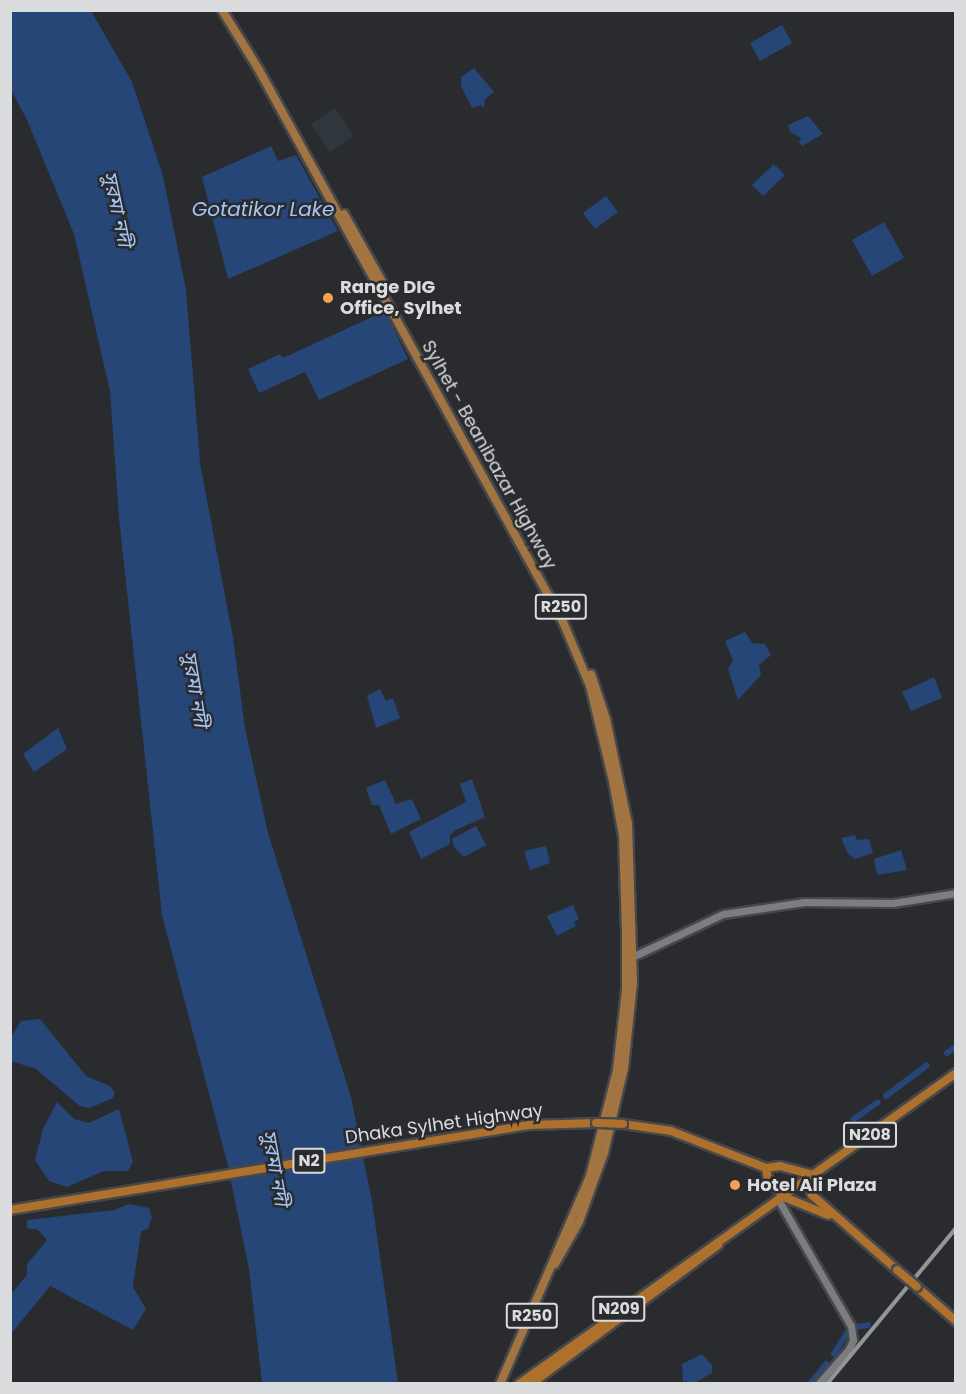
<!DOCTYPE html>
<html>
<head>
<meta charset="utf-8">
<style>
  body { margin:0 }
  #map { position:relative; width:966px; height:1394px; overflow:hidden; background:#2a2b2e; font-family:Poppins,"Noto Sans Bengali",sans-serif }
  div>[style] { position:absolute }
  .built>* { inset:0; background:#30363d }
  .water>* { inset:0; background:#264677 }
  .canal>* { height:6px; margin:-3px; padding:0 3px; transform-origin:3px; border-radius:3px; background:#264677 }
  .roads { filter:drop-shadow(2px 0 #46484b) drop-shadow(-2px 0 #46484b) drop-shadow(0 2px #46484b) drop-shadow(0 -2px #46484b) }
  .tertiary>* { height:7px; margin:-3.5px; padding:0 3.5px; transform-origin:3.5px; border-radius:3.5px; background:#7b7d80 }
  .primary>* { height:8px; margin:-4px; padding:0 4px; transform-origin:4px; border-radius:4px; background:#a17442 }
  .trunk>* { height:8px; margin:-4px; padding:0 4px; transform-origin:4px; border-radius:4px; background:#ae712d }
  .rail>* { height:4px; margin-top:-2px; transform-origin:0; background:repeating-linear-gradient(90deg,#2a2b2e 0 4.5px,#949598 0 9px); box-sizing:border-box; border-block:2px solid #949598 }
  .bridges { filter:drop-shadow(2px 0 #46484b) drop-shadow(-2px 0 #46484b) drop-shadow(0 2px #46484b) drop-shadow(0 -2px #46484b) }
  .trunk-bridge>* { height:8px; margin:-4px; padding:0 4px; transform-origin:4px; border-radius:4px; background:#ae712d }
  .dots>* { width:16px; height:16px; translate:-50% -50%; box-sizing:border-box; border:3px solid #2a2b2e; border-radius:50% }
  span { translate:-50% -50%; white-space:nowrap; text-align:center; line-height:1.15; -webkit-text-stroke:5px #2a2b2e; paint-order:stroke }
  .shield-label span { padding:2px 4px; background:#2a2b2e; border:2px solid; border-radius:4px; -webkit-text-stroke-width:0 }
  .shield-label { font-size:16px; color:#dadcde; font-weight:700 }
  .poi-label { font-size:18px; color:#dadcde; font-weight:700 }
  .left { translate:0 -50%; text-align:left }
  .street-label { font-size:18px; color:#dadcde }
  .water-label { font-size:20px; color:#a6c5f3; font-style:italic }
  .frame { position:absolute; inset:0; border:12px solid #dadcde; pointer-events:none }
</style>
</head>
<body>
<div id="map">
  <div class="built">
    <i style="clip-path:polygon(335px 108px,354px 136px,330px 152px,311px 124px)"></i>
  </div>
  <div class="water">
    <i style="clip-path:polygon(10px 11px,91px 11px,132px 82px,163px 176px,186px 290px,200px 463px,233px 638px,245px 728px,268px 833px,351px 1097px,372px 1201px,398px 1383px,262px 1383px,249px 1269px,227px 1162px,162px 915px,119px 518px,110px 391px,74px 234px,27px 120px,11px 90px)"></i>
    <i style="clip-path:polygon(782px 25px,792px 43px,760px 61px,750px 43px)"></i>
    <i style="clip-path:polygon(474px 68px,494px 92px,485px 99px,484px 108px,481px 105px,472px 108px,461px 86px,461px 77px)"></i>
    <i style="clip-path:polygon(808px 116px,823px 134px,802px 146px,799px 142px,801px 138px,790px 132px,788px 125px)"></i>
    <i style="clip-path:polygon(271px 146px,278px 161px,296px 155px,338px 231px,228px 279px,202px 177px)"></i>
    <i style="clip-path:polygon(774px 164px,785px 175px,763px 196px,752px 185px)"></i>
    <i style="clip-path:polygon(606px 196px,618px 212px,595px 229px,583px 213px)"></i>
    <i style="clip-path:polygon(884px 222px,904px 258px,872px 276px,852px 240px)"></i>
    <i style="clip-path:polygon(385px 311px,408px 359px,319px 400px,305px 372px,259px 393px,248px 369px,280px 354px,283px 358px)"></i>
    <i style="clip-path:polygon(745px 632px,752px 643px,765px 644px,771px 655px,759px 665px,761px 675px,738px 700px,728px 669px,733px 660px,725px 641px)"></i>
    <i style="clip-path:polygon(934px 677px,942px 698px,911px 711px,902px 692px)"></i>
    <i style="clip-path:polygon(380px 689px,386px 701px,393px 698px,400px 718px,376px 728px,367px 696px)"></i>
    <i style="clip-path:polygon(58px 728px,67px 749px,34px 772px,23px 754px)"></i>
    <i style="clip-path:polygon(472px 779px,485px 817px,456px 830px,450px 835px,450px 844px,421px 859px,409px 832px,466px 802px,460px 784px)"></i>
    <i style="clip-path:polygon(385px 780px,396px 804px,412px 799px,421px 819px,391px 834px,379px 805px,372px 805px,366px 788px)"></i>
    <i style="clip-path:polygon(476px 826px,486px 845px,464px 857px,454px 847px,452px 839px)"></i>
    <i style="clip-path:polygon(855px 835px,857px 840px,869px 839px,873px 853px,855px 859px,848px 854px,841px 838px)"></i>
    <i style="clip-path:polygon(546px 846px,550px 863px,530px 870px,524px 851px)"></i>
    <i style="clip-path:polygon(901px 850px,907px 870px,877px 875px,874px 859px)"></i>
    <i style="clip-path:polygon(573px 905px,579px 919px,574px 922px,576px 926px,557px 936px,547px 916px)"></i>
    <i style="clip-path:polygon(40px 1019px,86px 1076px,110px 1086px,115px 1093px,113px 1098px,90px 1108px,80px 1106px,36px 1069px,11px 1061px,11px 1037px,21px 1021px)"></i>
    <i style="clip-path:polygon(57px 1102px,74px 1119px,89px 1123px,119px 1109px,133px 1162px,128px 1171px,104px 1171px,67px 1187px,49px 1181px,35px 1160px,43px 1129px)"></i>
    <i style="clip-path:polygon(129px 1204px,149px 1208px,152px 1217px,148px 1229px,141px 1231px,133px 1287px,146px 1309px,133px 1330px,50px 1286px,11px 1334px,11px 1294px,27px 1275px,27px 1264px,47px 1240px,38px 1230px,27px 1228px,27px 1220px,114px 1210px)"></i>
    <i style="clip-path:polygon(702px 1354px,712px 1365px,712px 1373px,694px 1383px,683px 1381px,682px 1364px)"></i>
  </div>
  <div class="canal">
    <i style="left:947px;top:1053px;width:11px;rotate:-34deg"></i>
    <i style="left:886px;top:1096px;width:51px;rotate:-37.1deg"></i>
    <i style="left:854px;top:1119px;width:29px;rotate:-35deg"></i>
    <i style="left:857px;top:1327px;width:11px;rotate:-10deg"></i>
    <i style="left:834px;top:1354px;width:26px;rotate:-58deg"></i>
    <i style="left:810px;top:1384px;width:26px;rotate:-51deg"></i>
  </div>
  <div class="roads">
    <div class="tertiary">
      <i style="left:634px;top:956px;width:98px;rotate:-25.3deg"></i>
      <i style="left:723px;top:914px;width:82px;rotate:-8.4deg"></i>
      <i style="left:804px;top:902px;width:89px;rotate:0.6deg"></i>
      <i style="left:893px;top:903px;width:64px;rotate:-9deg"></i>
      <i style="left:779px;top:1201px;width:144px;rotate:60.1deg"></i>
      <i style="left:851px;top:1326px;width:14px;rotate:82deg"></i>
      <i style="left:853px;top:1340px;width:10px;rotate:114deg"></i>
      <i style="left:849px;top:1349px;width:47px;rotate:131.5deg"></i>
    </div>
    <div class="primary">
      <i style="left:222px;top:10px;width:70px;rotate:58.3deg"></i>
      <i style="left:259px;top:70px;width:630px;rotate:61.16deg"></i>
      <i style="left:563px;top:622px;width:69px;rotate:67.1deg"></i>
      <i style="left:590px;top:686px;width:98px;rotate:76.4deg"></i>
      <i style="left:613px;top:781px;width:56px;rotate:79.7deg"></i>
      <i style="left:623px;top:836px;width:93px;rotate:88.2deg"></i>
      <i style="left:626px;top:929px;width:61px;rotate:90deg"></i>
      <i style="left:626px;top:990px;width:81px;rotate:96.4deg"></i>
      <i style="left:617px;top:1070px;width:109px;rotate:104.3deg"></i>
      <i style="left:590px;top:1176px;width:227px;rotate:113.4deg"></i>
      <i style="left:344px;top:214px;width:84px;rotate:60.7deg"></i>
      <i style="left:555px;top:1264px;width:48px;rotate:-60.3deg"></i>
      <i style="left:579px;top:1222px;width:73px;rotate:-70.1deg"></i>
      <i style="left:604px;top:1153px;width:87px;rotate:-76.8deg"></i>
      <i style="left:624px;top:1068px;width:85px;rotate:-84deg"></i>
      <i style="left:633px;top:983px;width:159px;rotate:-91.8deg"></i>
      <i style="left:628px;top:824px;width:107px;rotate:-101.8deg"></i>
      <i style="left:606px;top:719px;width:47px;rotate:-108.4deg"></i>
    </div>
    <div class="trunk">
      <i style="left:623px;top:1124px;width:49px;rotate:8.3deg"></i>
      <i style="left:671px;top:1131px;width:102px;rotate:21.3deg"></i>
      <i style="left:766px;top:1168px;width:14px;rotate:-8deg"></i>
      <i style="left:780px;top:1166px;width:34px;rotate:15deg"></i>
      <i style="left:813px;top:1175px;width:10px;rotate:119deg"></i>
      <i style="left:808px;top:1184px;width:12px;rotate:70deg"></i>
      <i style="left:812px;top:1195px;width:113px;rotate:41.4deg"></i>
      <i style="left:766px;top:1168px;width:11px;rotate:80deg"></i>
      <i style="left:768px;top:1179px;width:24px;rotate:48deg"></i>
      <i style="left:784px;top:1197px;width:48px;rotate:22.2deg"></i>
      <i style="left:10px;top:1210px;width:526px;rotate:-9.3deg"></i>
      <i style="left:529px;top:1125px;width:67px;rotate:-1.7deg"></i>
      <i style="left:917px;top:1287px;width:52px;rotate:41.1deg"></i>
      <i style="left:519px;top:1384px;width:536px;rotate:-35.44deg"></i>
      <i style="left:531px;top:1384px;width:233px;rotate:-36.6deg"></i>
    </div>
  </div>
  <div class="rail">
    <i style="left:827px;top:1384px;width:202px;rotate:-50.4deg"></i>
  </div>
  <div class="bridges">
    <div class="trunk-bridge">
      <i style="left:596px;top:1123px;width:27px;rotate:2deg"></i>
      <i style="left:897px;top:1270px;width:26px;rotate:40deg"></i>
    </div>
  </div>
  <div class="dots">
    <i style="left:328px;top:298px;background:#f8a04b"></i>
    <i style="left:735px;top:1185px;background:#f8a04b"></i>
  </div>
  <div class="shield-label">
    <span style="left:561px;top:607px">R250</span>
    <span style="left:870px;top:1135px">N208</span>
    <span style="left:309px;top:1161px">N2</span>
    <span style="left:619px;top:1309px">N209</span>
    <span style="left:532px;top:1316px">R250</span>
  </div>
  <div class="poi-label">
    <span class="left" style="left:340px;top:298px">Range DIG<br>Office, Sylhet</span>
    <span class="left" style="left:747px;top:1185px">Hotel Ali Plaza</span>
  </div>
  <div class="street-label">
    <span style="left:489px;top:455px;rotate:61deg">Sylhet - Beanibazar Highway</span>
    <span style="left:444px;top:1124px;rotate:-8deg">Dhaka Sylhet Highway</span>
  </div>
  <div class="water-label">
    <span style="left:117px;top:209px;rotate:78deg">সুরমা নদী</span>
    <span style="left:263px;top:209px">Gotatikor Lake</span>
    <span style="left:195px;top:689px;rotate:81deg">সুরমা নদী</span>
    <span style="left:275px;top:1168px;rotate:80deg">সুরমা নদী</span>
  </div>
  <div class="frame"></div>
</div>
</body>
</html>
